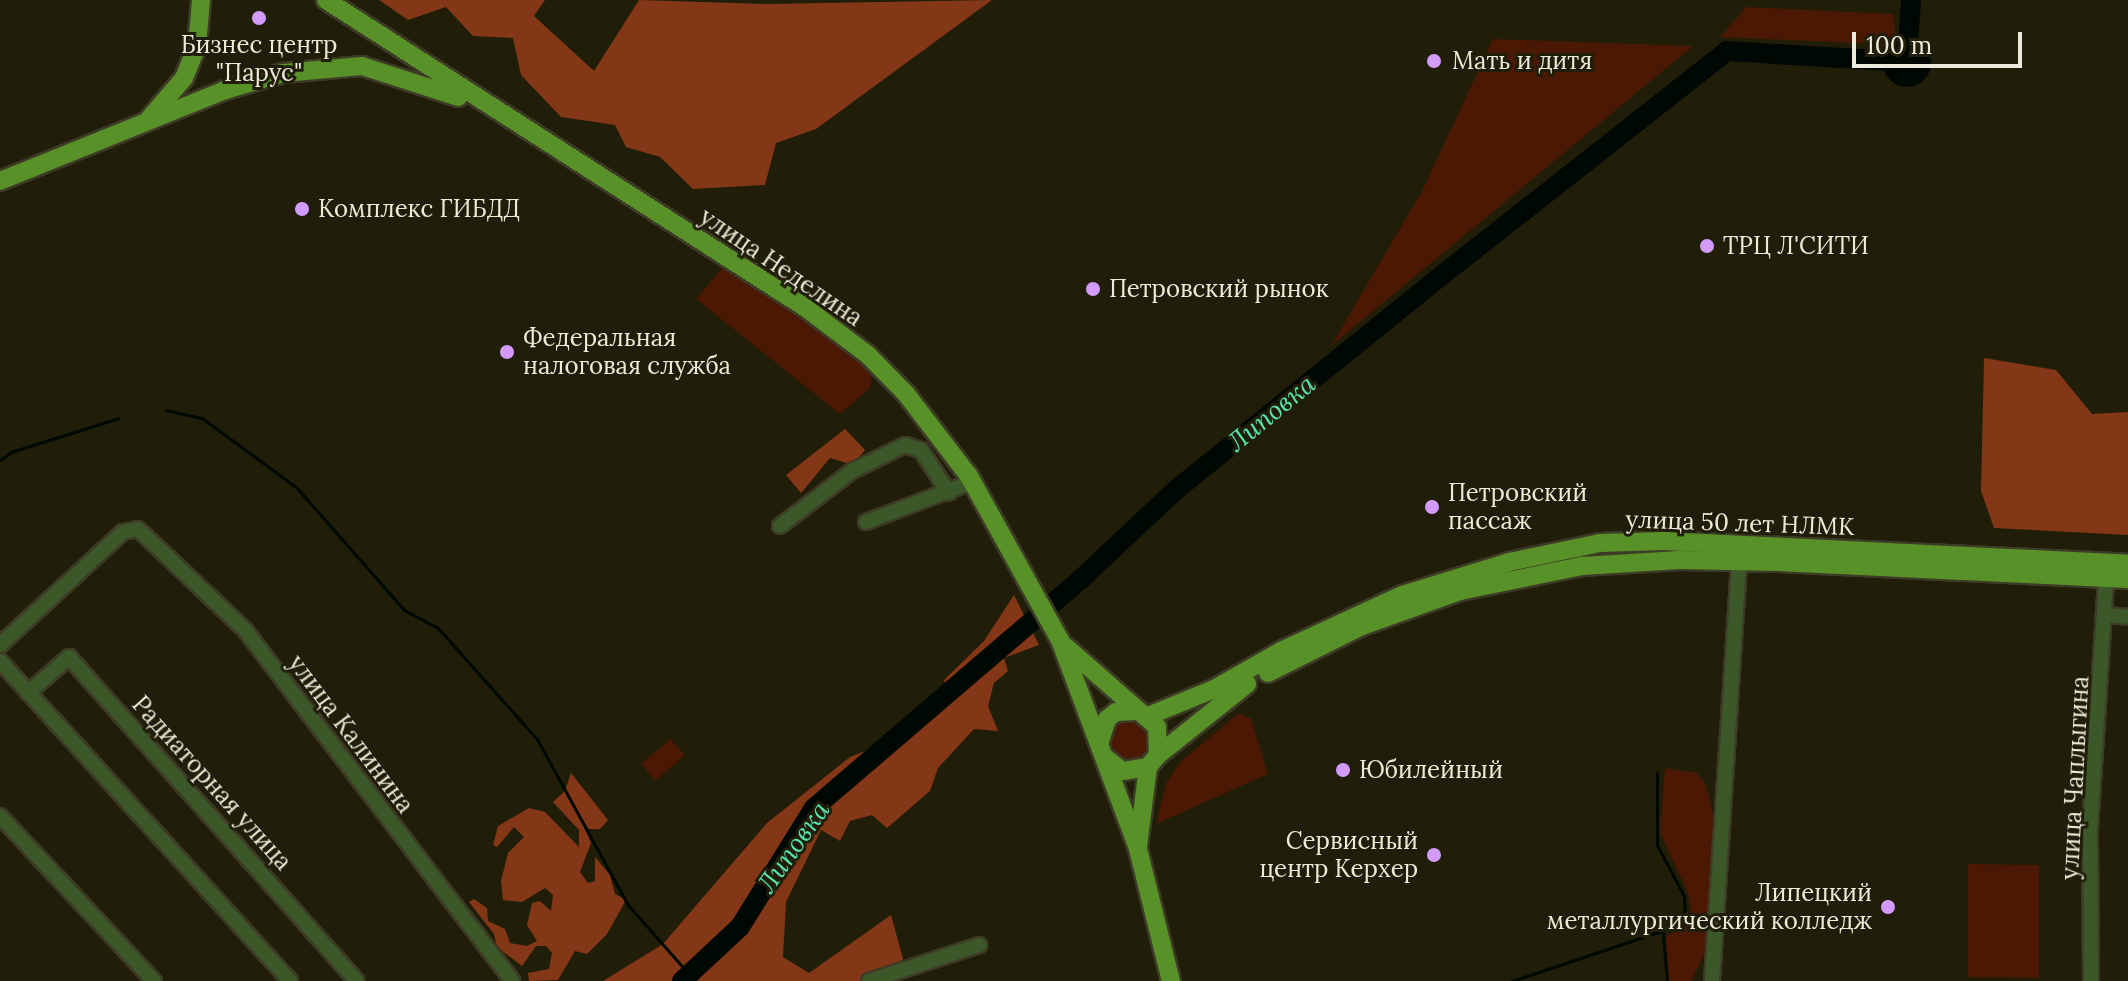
<!DOCTYPE html>
<html>
<head>
<meta charset="utf-8">
<style>
  body { margin:0 }
  #map { position:relative; width:2128px; height:981px; overflow:hidden; background:#201e08; font-family:Lora,serif }
  div>[style] { position:absolute }
  .green>* { inset:0; background:#4a1803 }
  .forest>* { inset:0; background:#833716 }
  .water>* { inset:0; background:#000804 }
  .round { border-radius:50% }
  .stream>* { height:3px; margin:-1.5px; padding:0 1.5px; transform-origin:1.5px; border-radius:1.5px; background:#000804 }
  .river>* { height:20px; margin:-10px; padding:0 10px; transform-origin:10px; border-radius:10px; background:#000804 }
  .roads { filter:drop-shadow(2px 0 #3d3b26) drop-shadow(-2px 0 #3d3b26) drop-shadow(0 2px #3d3b26) drop-shadow(0 -2px #3d3b26) }
  .minor>* { height:14px; margin:-7px; padding:0 7px; transform-origin:7px; border-radius:7px; background:#3c5829 }
  .major>* { height:18px; margin:-9px; padding:0 9px; transform-origin:9px; border-radius:9px; background:#599129 }
  .dots>* { width:22px; height:22px; translate:-50% -50%; box-sizing:border-box; border:4px solid #201e08; border-radius:50% }
  span { translate:-50% -50%; white-space:nowrap; text-align:center; line-height:1.15; -webkit-text-stroke:6px #201e08; paint-order:stroke }
  .poi-label { font-size:24px; color:#eceadc }
  .left { translate:0 -50%; text-align:left }
  .right { translate:-100% -50%; text-align:right }
  .street-label { font-size:24px; color:#eceadc }
  .water-label { font-size:26px; color:#58e4ae; font-style:italic }
  .scale { position:absolute; left:1852px; top:32px; width:170px; height:36px; box-sizing:border-box; border:4px solid #eceadc; border-top:0; padding-left:10px; font-size:24px; line-height:28px; white-space:nowrap; color:#eceadc; -webkit-text-stroke:6px #201e08; paint-order:stroke }
</style>
</head>
<body>
<div id="map">
  <div class="green">
    <i style="clip-path:polygon(1746px 7px,1893px 14px,1896px 38px,1877px 55px,1876px 44px,1720px 37px)"></i>
    <i style="clip-path:polygon(1493px 39px,1693px 46px,1331px 346px,1423px 189px)"></i>
    <i style="clip-path:polygon(722px 268px,819px 327px,872px 373px,870px 388px,840px 414px,696px 299px)"></i>
    <i style="clip-path:polygon(1239px 713px,1251px 719px,1268px 774px,1156px 824px,1166px 783px,1180px 762px)"></i>
    <i style="clip-path:polygon(1118px 717px,1148px 722px,1153px 746px,1143px 760px,1127px 764px,1107px 751px,1106px 728px)"></i>
    <i style="clip-path:polygon(670px 739px,685px 755px,655px 781px,641px 764px)"></i>
    <i style="clip-path:polygon(1665px 768px,1697px 773px,1706px 785px,1714px 816px,1710px 942px,1691px 981px,1669px 981px,1666px 936px,1689px 924px,1692px 915px,1688px 893px,1660px 833px)"></i>
    <i style="clip-path:polygon(1968px 864px,2039px 865px,2039px 978px,1968px 977px)"></i>
  </div>
  <div class="forest">
    <i style="clip-path:polygon(379px 0,545px 0,534px 16px,594px 71px,639px 0,768px 4px,992px 0,816px 129px,776px 143px,765px 185px,693px 189px,660px 157px,626px 147px,615px 125px,561px 117px,521px 75px,513px 38px,473px 36px,446px 7px,408px 20px)"></i>
    <i style="clip-path:polygon(1984px 358px,2056px 370px,2092px 414px,2128px 412px,2128px 535px,1994px 528px,1981px 491px)"></i>
    <i style="clip-path:polygon(845px 429px,865px 450px,853px 465px,830px 458px,801px 493px,786px 475px)"></i>
    <i style="clip-path:polygon(1014px 595px,1039px 645px,1004px 658px,1008px 671px,994px 683px,988px 706px,998px 731px,974px 729px,938px 768px,930px 791px,887px 828px,872px 815px,850px 821px,840px 841px,821px 830px,786px 902px,783px 957px,809px 973px,891px 915px,903px 959px,879px 981px,603px 981px,663px 944px,767px 823px,850px 757px,917px 730px,950px 696px,944px 680px,984px 641px)"></i>
    <i style="clip-path:polygon(571px 773px,608px 820px,600px 829px,585px 829px,591px 843px,580px 872px,588px 883px,595px 881px,595px 857px,610px 875px,615px 894px,626px 900px,607px 934px,587px 954px,575px 951px,558px 980px,529px 981px,528px 973px,549px 969px,552px 953px,546px 946px,536px 946px,522px 966px,497px 947px,494px 934px,469px 902px,474px 899px,487px 908px,488px 921px,505px 929px,510px 943px,527px 946px,537px 941px,527px 925px,532px 903px,540px 901px,551px 911px,553px 895px,545px 888px,522px 902px,503px 900px,501px 881px,508px 853px,524px 837px,514px 827px,497px 847px,493px 845px,498px 826px,529px 808px,545px 812px,579px 847px,579px 830px,553px 802px,565px 791px)"></i>
  </div>
  <div class="water">
    <i class="round" style="left:1883px;top:39px;width:48px;height:48px"></i>
  </div>
  <div class="stream">
    <i style="left:166px;top:410px;width:37px;rotate:13deg"></i>
    <i style="left:202px;top:418px;width:118px;rotate:36.4deg"></i>
    <i style="left:297px;top:488px;width:162px;rotate:48.7deg"></i>
    <i style="left:404px;top:610px;width:38px;rotate:28deg"></i>
    <i style="left:438px;top:628px;width:149px;rotate:48.3deg"></i>
    <i style="left:537px;top:739px;width:189px;rotate:61.3deg"></i>
    <i style="left:628px;top:905px;width:92px;rotate:48.5deg"></i>
    <i style="left:0;top:460px;width:14px;rotate:-36deg"></i>
    <i style="left:11px;top:452px;width:113px;rotate:-17.5deg"></i>
    <i style="left:1663px;top:934px;width:47px;rotate:85.1deg"></i>
    <i style="left:1512px;top:981px;width:182px;rotate:-18.5deg"></i>
    <i style="left:1685px;top:923px;width:27px;rotate:-92deg"></i>
    <i style="left:1684px;top:896px;width:58px;rotate:-117.9deg"></i>
    <i style="left:1657px;top:845px;width:72px;rotate:-90deg"></i>
  </div>
  <div class="river">
    <i style="left:682px;top:981px;width:79px;rotate:-43deg"></i>
    <i style="left:740px;top:927px;width:140px;rotate:-58.1deg"></i>
    <i style="left:814px;top:808px;width:352px;rotate:-40.6deg"></i>
    <i style="left:1081px;top:579px;width:132px;rotate:-43.2deg"></i>
    <i style="left:1177px;top:489px;width:321px;rotate:-38.9deg"></i>
    <i style="left:1427px;top:287px;width:382px;rotate:-38.2deg"></i>
    <i style="left:1727px;top:51px;width:180px;rotate:3.5deg"></i>
    <i style="left:1907px;top:62px;width:62px;rotate:-86.3deg"></i>
  </div>
  <div class="roads">
    <div class="minor">
      <i style="left:866px;top:522px;width:113px;rotate:-20.7deg"></i>
      <i style="left:780px;top:526px;width:91px;rotate:-37.4deg"></i>
      <i style="left:852px;top:471px;width:59px;rotate:-26.1deg"></i>
      <i style="left:905px;top:445px;width:17px;rotate:17deg"></i>
      <i style="left:921px;top:450px;width:51px;rotate:56.9deg"></i>
      <i style="left:2107px;top:615px;width:21px;rotate:5deg"></i>
      <i style="left:0;top:645px;width:167px;rotate:-42.6deg"></i>
      <i style="left:123px;top:532px;width:15px;rotate:-11deg"></i>
      <i style="left:138px;top:529px;width:147px;rotate:43.3deg"></i>
      <i style="left:245px;top:630px;width:441px;rotate:52.7deg"></i>
      <i style="left:0;top:661px;width:432px;rotate:47.8deg"></i>
      <i style="left:28px;top:693px;width:55px;rotate:-41.3deg"></i>
      <i style="left:69px;top:657px;width:433px;rotate:48.4deg"></i>
      <i style="left:0;top:816px;width:226px;rotate:47deg"></i>
      <i style="left:869px;top:981px;width:116px;rotate:-18.1deg"></i>
      <i style="left:1712px;top:981px;width:421px;rotate:-86.3deg"></i>
      <i style="left:2091px;top:981px;width:153px;rotate:-90.4deg"></i>
      <i style="left:2090px;top:828px;width:251px;rotate:-86.3deg"></i>
    </div>
    <div class="major">
      <i style="left:326px;top:0;width:570px;rotate:32.69deg"></i>
      <i style="left:806px;top:308px;width:78px;rotate:37.2deg"></i>
      <i style="left:868px;top:355px;width:56px;rotate:45.7deg"></i>
      <i style="left:907px;top:395px;width:102px;rotate:52.6deg"></i>
      <i style="left:969px;top:476px;width:188px;rotate:61deg"></i>
      <i style="left:1060px;top:640px;width:223px;rotate:69.5deg"></i>
      <i style="left:1138px;top:849px;width:136px;rotate:76deg"></i>
      <i style="left:148px;top:120px;width:55px;rotate:-49.4deg"></i>
      <i style="left:184px;top:78px;width:35px;rotate:-68deg"></i>
      <i style="left:197px;top:46px;width:46px;rotate:-85deg"></i>
      <i style="left:0;top:181px;width:243px;rotate:-22deg"></i>
      <i style="left:225px;top:90px;width:60px;rotate:-16.3deg"></i>
      <i style="left:283px;top:73px;width:79px;rotate:-5.1deg"></i>
      <i style="left:362px;top:66px;width:101px;rotate:17.9deg"></i>
      <i style="left:1066px;top:647px;width:121px;rotate:41.3deg"></i>
      <i style="left:1157px;top:727px;width:28px;rotate:88deg"></i>
      <i style="left:1158px;top:755px;width:16px;rotate:130deg"></i>
      <i style="left:1148px;top:767px;width:26px;rotate:171deg"></i>
      <i style="left:1122px;top:771px;width:22px;rotate:-141deg"></i>
      <i style="left:1268px;top:673px;width:105px;rotate:-26.6deg"></i>
      <i style="left:1362px;top:626px;width:104px;rotate:-19.7deg"></i>
      <i style="left:1460px;top:591px;width:125px;rotate:-11.6deg"></i>
      <i style="left:1582px;top:566px;width:97px;rotate:-3.5deg"></i>
      <i style="left:1679px;top:560px;width:100px;rotate:1.1deg"></i>
      <i style="left:1779px;top:562px;width:349px;rotate:2.8deg"></i>
      <i style="left:1148px;top:716px;width:71px;rotate:-22.2deg"></i>
      <i style="left:1214px;top:689px;width:77px;rotate:-29.6deg"></i>
      <i style="left:1281px;top:651px;width:133px;rotate:-24.8deg"></i>
      <i style="left:1402px;top:595px;width:112px;rotate:-17.1deg"></i>
      <i style="left:1509px;top:562px;width:93px;rotate:-11.8deg"></i>
      <i style="left:1600px;top:543px;width:64px;rotate:-1.8deg"></i>
      <i style="left:1664px;top:541px;width:465px;rotate:2.8deg"></i>
      <i style="left:1100px;top:741px;width:23px;rotate:-72deg"></i>
      <i style="left:1107px;top:719px;width:11px;rotate:-38deg"></i>
      <i style="left:1116px;top:712px;width:20px;rotate:-3deg"></i>
      <i style="left:1158px;top:755px;width:114px;rotate:-38.6deg"></i>
      <i style="left:1138px;top:846px;width:80px;rotate:-82.8deg"></i>
    </div>
  </div>
  <div class="dots">
    <i style="left:259px;top:18px;background:#d39cfc"></i>
    <i style="left:1434px;top:61px;background:#d39cfc"></i>
    <i style="left:302px;top:209px;background:#d39cfc"></i>
    <i style="left:1707px;top:246px;background:#d39cfc"></i>
    <i style="left:1093px;top:289px;background:#d39cfc"></i>
    <i style="left:507px;top:352px;background:#d39cfc"></i>
    <i style="left:1432px;top:507px;background:#d39cfc"></i>
    <i style="left:1343px;top:770px;background:#d39cfc"></i>
    <i style="left:1434px;top:855px;background:#d39cfc"></i>
    <i style="left:1888px;top:907px;background:#d39cfc"></i>
  </div>
  <div class="poi-label">
    <span style="left:259px;top:59px">Бизнес центр<br>"Парус"</span>
    <span class="left" style="left:1452px;top:61px">Мать и дитя</span>
    <span class="left" style="left:318px;top:209px">Комплекс ГИБДД</span>
    <span class="left" style="left:1723px;top:246px">ТРЦ Л'СИТИ</span>
    <span class="left" style="left:1109px;top:289px">Петровский рынок</span>
    <span class="left" style="left:523px;top:352px">Федеральная<br>налоговая служба</span>
    <span class="left" style="left:1448px;top:507px">Петровский<br>пассаж</span>
    <span class="left" style="left:1359px;top:770px">Юбилейный</span>
    <span class="right" style="left:1418px;top:855px">Сервисный<br>центр Керхер</span>
    <span class="right" style="left:1872px;top:907px">Липецкий<br>металлургический колледж</span>
  </div>
  <div class="street-label">
    <span style="left:781px;top:267px;rotate:34deg">улица Неделина</span>
    <span style="left:1740px;top:523px;rotate:2deg">улица 50 лет НЛМК</span>
    <span style="left:351px;top:734px;rotate:53deg">улица Калинина</span>
    <span style="left:2075px;top:778px;rotate:-87deg">улица Чаплыгина</span>
    <span style="left:212px;top:783px;rotate:48deg">Радиаторная улица</span>
  </div>
  <div class="water-label">
    <span style="left:1271px;top:413px;rotate:-39deg">Липовка</span>
    <span style="left:793px;top:847px;rotate:-55deg">Липовка</span>
  </div>
  <div class="scale">100 m</div>
</div>
</body>
</html>
